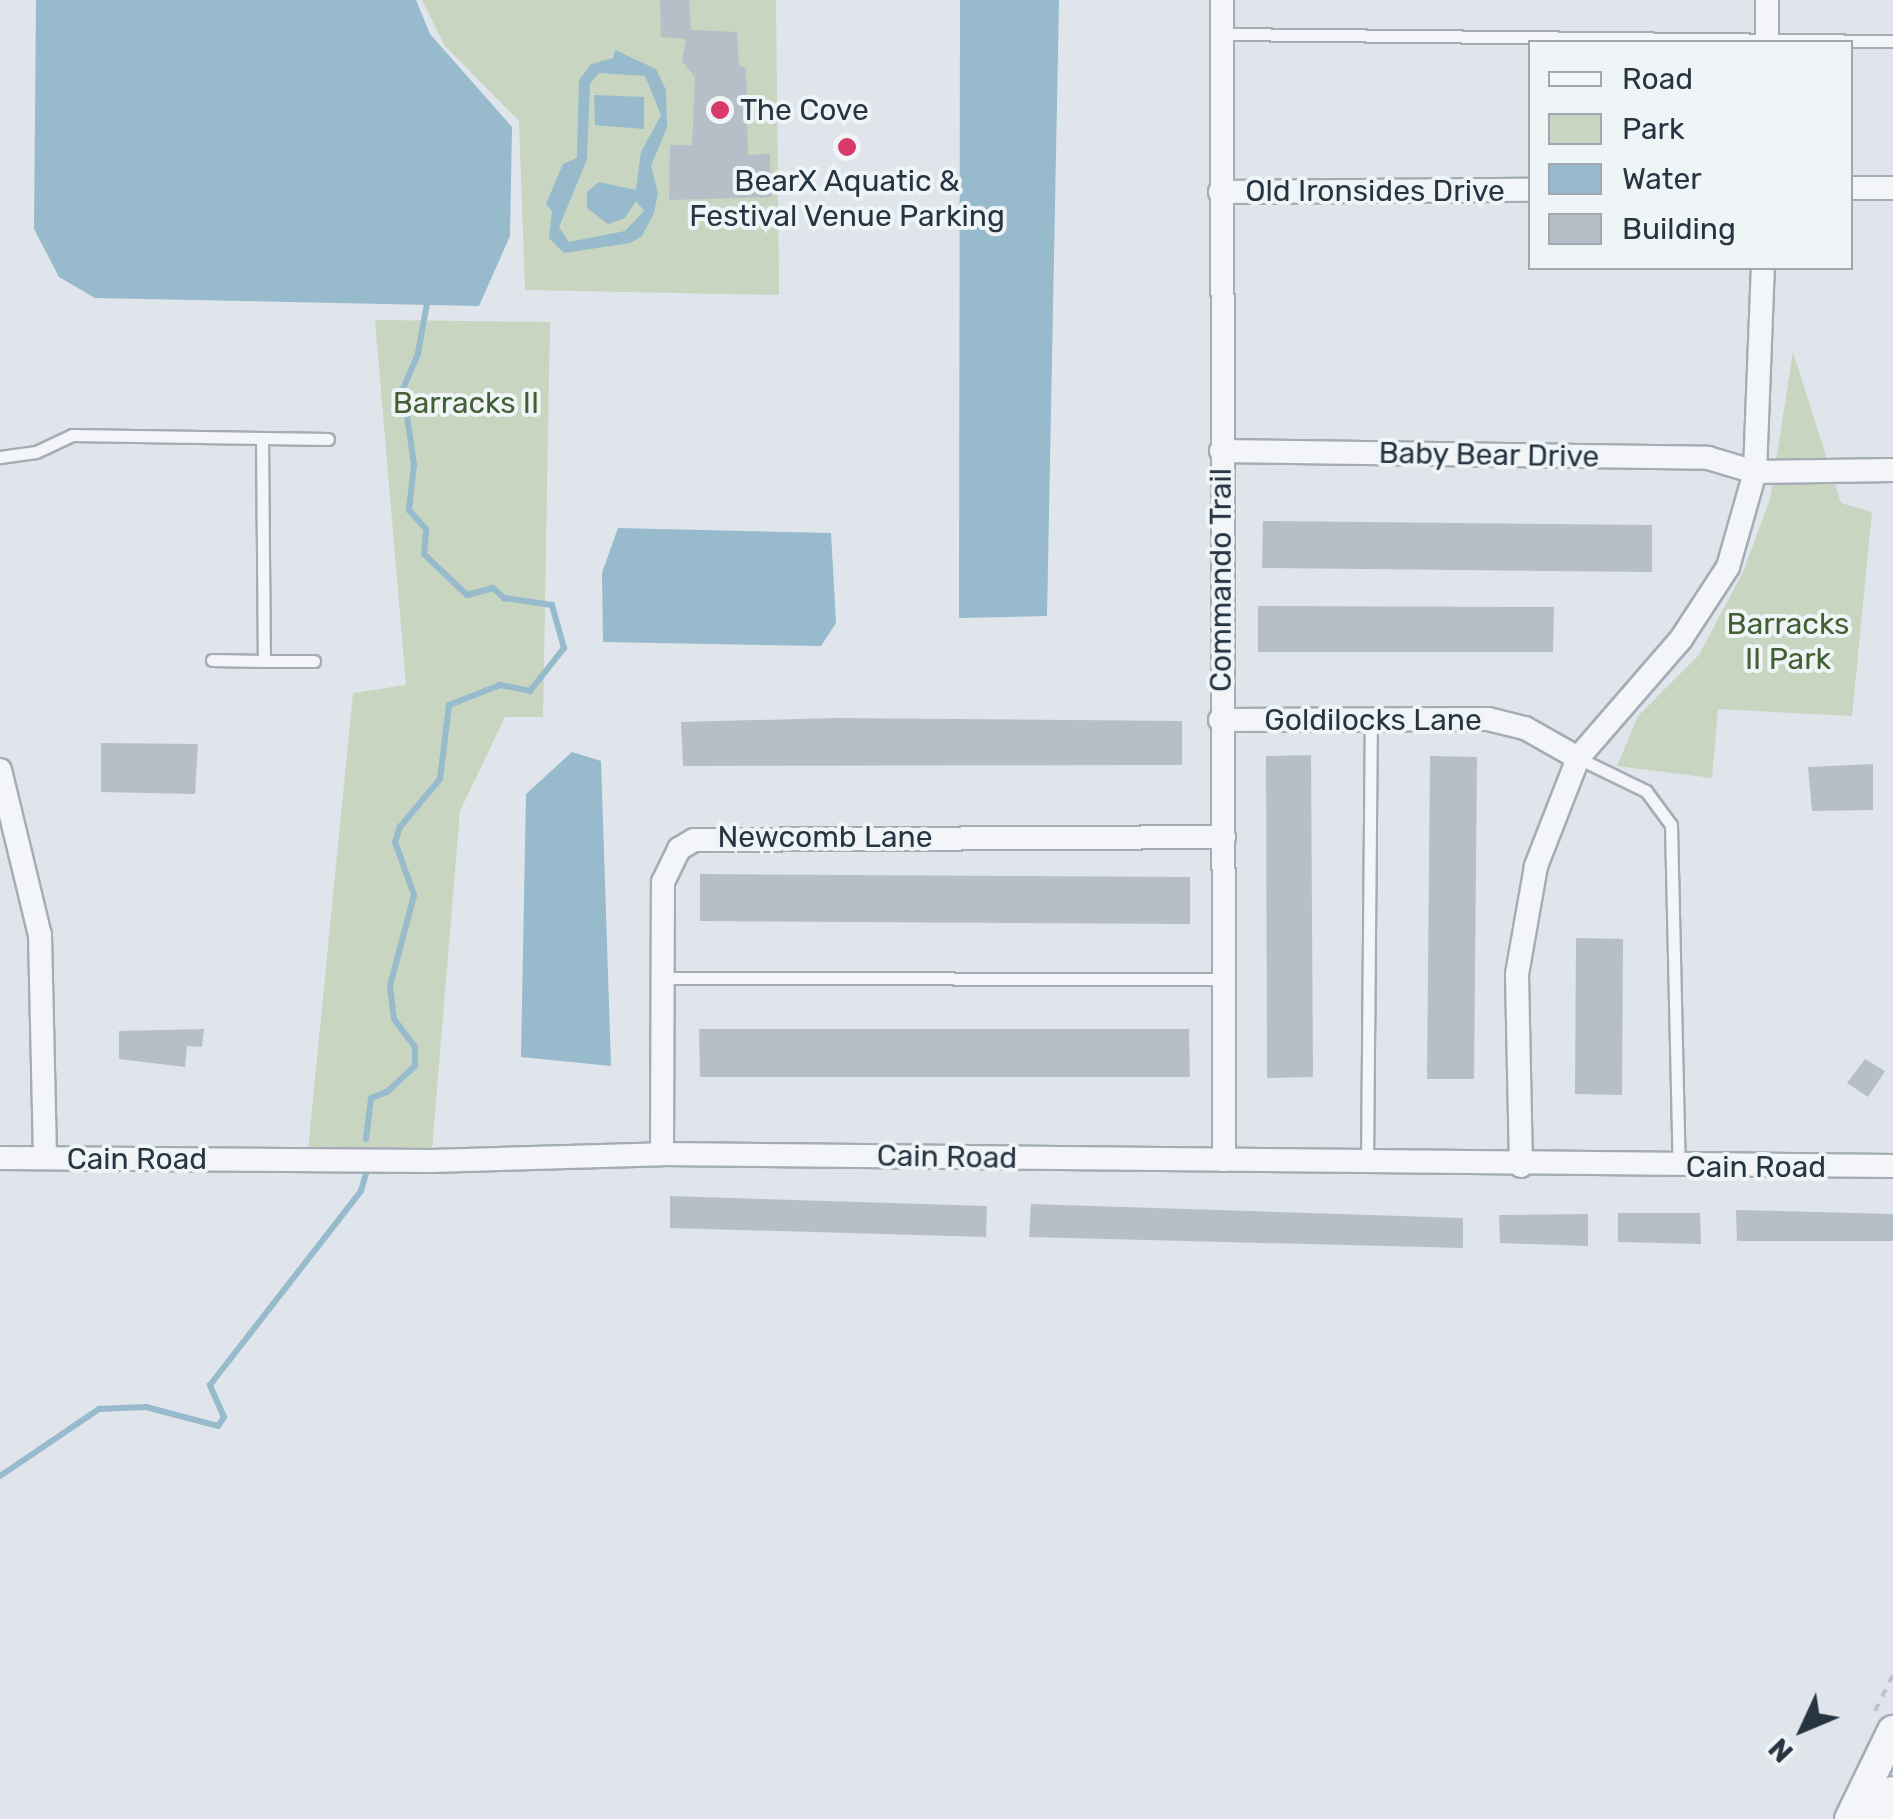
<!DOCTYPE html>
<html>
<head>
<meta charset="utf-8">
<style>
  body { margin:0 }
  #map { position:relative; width:1893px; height:1819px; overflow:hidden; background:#dfe5ea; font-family:Rubik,sans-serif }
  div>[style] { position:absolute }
  .green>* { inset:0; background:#c8d5c0 }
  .water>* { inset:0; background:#97bacd }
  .stream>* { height:6px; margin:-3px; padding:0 3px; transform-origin:3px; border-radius:3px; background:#97bacd }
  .building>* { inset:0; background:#b6bfc8 }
  .path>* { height:4px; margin-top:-2px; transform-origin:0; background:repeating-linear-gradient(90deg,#bec3c9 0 8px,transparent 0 16px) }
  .roads { filter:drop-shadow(2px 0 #a4adb5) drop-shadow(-2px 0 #a4adb5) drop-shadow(0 2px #a4adb5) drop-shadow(0 -2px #a4adb5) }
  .service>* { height:11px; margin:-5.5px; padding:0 5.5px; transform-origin:5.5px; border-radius:5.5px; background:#f3f5f8 }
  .minor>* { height:22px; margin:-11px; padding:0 11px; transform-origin:11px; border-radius:11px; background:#f3f5f8 }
  .tertiary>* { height:30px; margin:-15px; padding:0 15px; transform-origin:15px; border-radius:15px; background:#f3f5f8 }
  .dots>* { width:28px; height:28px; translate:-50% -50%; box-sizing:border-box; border:5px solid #eff4f7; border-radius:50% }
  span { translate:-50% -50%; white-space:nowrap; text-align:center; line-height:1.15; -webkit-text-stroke:8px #eff4f7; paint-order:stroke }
  .poi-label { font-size:30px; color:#273543 }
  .left { translate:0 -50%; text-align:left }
  .street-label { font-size:30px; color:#273543 }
  .park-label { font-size:30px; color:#426033 }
  .legend { position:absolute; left:1528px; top:40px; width:325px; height:230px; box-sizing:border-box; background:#eff4f7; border:2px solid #9fa8af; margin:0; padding:12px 18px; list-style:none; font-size:30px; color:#273543 }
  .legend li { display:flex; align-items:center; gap:20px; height:50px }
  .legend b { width:50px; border:2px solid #9fa8af }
  .north { position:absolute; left:1753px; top:1679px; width:100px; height:100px; -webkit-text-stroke:8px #eff4f7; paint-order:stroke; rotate:226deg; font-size:28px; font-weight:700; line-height:40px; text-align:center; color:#273543 }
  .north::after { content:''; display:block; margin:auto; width:35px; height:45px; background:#273543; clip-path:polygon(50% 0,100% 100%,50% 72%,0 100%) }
</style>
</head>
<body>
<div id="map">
  <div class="green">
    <i style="clip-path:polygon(422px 0,776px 0,779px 295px,525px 290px,519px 121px,444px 45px)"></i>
    <i style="clip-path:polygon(375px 320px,550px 322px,543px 717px,505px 717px,460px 811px,431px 1161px,307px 1160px,353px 693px,406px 685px)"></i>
    <i style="clip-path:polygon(1793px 352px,1841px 503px,1872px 512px,1852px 716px,1718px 709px,1712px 778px,1617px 766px,1638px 716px,1699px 655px,1743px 572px,1770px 499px)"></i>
  </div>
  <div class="water">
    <i style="clip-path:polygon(36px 0,416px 0,430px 34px,512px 127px,510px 236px,479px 306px,95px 298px,59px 277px,34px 229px)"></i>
    <i style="clip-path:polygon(960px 0,1059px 0,1047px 616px,959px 618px)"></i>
    <i style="clip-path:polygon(evenodd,615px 50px,656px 69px,666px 90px,667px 127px,651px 166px,658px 193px,654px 213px,642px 236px,630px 243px,564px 253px,549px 238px,552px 211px,546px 204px,563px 164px,577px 158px,579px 80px,591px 64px,613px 58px,615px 50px,599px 73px,645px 76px,661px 115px,641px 152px,636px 190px,599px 182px,587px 192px,587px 208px,608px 224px,625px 218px,636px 201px,644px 211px,625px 231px,569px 242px,559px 227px,587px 159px,590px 84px,599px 73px)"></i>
    <i style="clip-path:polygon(594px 95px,644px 97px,644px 129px,595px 125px)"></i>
    <i style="clip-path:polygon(618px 528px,831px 533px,836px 623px,821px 646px,603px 642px,602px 573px)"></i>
    <i style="clip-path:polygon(572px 752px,601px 761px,611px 1066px,521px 1057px,526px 794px)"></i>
  </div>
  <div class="stream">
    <i style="left:366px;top:1139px;width:41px;rotate:-83deg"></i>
    <i style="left:371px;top:1098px;width:17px;rotate:-21deg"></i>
    <i style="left:387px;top:1092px;width:38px;rotate:-43deg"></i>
    <i style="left:415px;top:1066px;width:19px;rotate:-90deg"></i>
    <i style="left:415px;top:1047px;width:35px;rotate:-127deg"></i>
    <i style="left:394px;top:1019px;width:33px;rotate:-97deg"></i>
    <i style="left:390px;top:986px;width:94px;rotate:-75.2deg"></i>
    <i style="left:414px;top:895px;width:56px;rotate:-109.7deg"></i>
    <i style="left:395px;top:842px;width:16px;rotate:-72deg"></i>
    <i style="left:400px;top:827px;width:62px;rotate:-50.2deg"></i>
    <i style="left:440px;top:779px;width:75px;rotate:-83.1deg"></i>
    <i style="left:449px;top:705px;width:55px;rotate:-21.4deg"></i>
    <i style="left:500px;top:685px;width:31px;rotate:11deg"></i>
    <i style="left:530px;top:691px;width:55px;rotate:-51.7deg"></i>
    <i style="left:564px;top:648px;width:45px;rotate:-105.6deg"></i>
    <i style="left:552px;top:605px;width:49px;rotate:-171.7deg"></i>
    <i style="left:504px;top:598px;width:15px;rotate:-138deg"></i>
    <i style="left:493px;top:588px;width:27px;rotate:165deg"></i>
    <i style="left:467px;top:595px;width:59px;rotate:-136.4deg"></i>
    <i style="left:424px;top:554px;width:25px;rotate:-85deg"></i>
    <i style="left:426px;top:529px;width:25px;rotate:-132deg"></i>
    <i style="left:409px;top:510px;width:46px;rotate:-83.8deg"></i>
    <i style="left:414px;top:464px;width:76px;rotate:-98.3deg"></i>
    <i style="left:403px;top:389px;width:39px;rotate:-67deg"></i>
    <i style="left:418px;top:353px;width:56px;rotate:-79.7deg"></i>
    <i style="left:0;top:1476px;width:120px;rotate:-34.1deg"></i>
    <i style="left:99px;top:1409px;width:47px;rotate:-2.4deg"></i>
    <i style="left:146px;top:1407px;width:74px;rotate:14.8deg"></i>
    <i style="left:218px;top:1426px;width:11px;rotate:-56deg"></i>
    <i style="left:224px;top:1417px;width:35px;rotate:-114deg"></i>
    <i style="left:210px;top:1385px;width:246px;rotate:-52.1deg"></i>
    <i style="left:361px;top:1191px;width:18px;rotate:-74deg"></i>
  </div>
  <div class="building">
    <i style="clip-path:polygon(660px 0,689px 0,691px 30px,737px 32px,739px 65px,746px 68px,748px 155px,770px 154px,771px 197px,669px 200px,670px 145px,692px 145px,695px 77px,682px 61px,686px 39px,661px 37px)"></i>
    <i style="clip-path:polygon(1263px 521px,1652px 525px,1652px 572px,1262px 568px)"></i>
    <i style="clip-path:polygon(1258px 606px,1554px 607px,1553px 652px,1258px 652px)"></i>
    <i style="clip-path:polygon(837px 718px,1182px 721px,1182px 765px,683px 766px,681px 722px)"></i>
    <i style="clip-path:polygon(101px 743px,198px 744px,195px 794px,101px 792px)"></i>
    <i style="clip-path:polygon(1311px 755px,1313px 1077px,1267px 1078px,1266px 756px)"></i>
    <i style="clip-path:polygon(1430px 756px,1477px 757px,1474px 1079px,1427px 1079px)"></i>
    <i style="clip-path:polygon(1873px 764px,1873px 810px,1812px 811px,1808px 767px)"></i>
    <i style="clip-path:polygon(700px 874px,1190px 877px,1190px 924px,700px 921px)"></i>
    <i style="clip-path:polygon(1576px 938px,1623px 939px,1622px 1095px,1575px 1094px)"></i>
    <i style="clip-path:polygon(204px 1029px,202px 1047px,187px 1046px,185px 1067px,119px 1059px,119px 1031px)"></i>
    <i style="clip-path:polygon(699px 1029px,1189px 1029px,1190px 1077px,700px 1077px)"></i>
    <i style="clip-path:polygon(1865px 1059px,1885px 1071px,1868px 1097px,1847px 1083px)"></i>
    <i style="clip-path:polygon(670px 1196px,987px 1206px,986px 1237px,670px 1228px)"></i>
    <i style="clip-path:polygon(1031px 1204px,1463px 1218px,1463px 1248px,1029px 1237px)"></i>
    <i style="clip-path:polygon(1736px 1210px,1893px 1214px,1893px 1241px,1737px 1241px)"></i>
    <i style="clip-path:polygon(1618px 1213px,1700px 1213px,1701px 1244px,1618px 1242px)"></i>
    <i style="clip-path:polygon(1588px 1214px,1588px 1246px,1500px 1243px,1499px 1215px)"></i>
  </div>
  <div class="path">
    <i style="left:1875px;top:1711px;width:40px;rotate:-63.4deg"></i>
  </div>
  <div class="roads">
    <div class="service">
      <i style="left:1222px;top:34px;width:671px;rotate:0.6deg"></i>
      <i style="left:262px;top:438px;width:223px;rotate:89.5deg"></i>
      <i style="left:264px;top:661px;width:50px"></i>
      <i style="left:0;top:457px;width:36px;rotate:-8deg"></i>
      <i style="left:36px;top:452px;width:40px;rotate:-25deg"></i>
      <i style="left:72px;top:435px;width:256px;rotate:0.9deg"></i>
      <i style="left:212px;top:660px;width:52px;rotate:1.1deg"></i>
      <i style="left:1578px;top:758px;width:76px;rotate:25.9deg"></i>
      <i style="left:1646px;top:791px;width:42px;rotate:53.7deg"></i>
      <i style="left:1671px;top:825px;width:342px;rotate:88.7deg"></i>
      <i style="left:663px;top:978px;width:555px;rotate:0.1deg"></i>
      <i style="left:1367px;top:1165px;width:446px;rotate:-89.5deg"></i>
    </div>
    <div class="minor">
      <i style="left:1222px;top:0;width:1160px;rotate:89.9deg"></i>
      <i style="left:1767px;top:0;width:42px;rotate:90deg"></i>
      <i style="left:1850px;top:188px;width:43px"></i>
      <i style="left:1220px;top:192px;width:310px;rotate:-0.4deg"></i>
      <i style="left:1221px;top:451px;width:487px;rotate:0.8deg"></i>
      <i style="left:1708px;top:458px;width:49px;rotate:16.6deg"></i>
      <i style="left:1755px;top:472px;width:138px;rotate:-0.8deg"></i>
      <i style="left:1220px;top:720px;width:268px;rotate:-0.2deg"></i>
      <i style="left:1488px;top:719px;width:38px;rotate:14deg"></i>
      <i style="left:1525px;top:728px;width:61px;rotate:29.5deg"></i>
      <i style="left:0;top:770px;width:170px;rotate:76.4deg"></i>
      <i style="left:40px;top:935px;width:223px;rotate:88.7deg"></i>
      <i style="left:662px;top:1154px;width:272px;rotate:-89.8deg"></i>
      <i style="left:663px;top:882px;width:37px;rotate:-64deg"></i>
      <i style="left:679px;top:849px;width:17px;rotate:-31deg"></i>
      <i style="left:694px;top:840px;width:530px;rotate:-0.32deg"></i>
      <i style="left:0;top:1158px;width:431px;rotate:0.4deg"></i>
      <i style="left:431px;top:1161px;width:231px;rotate:-1.7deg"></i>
      <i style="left:662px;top:1154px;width:1231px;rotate:0.56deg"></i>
      <i style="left:1521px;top:1166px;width:192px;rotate:-91.2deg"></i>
      <i style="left:1517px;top:974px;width:110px;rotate:-80deg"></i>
      <i style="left:1536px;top:866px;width:116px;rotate:-68.7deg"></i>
      <i style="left:1578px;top:758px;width:157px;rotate:-49.1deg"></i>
      <i style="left:1681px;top:639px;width:86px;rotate:-56.9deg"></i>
      <i style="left:1728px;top:567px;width:99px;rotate:-74.1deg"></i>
      <i style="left:1755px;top:472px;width:204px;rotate:-87.8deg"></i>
    </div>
    <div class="tertiary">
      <i style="left:1850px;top:1819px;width:98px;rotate:-64deg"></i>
      <i style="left:1880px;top:1819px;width:30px;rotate:-64deg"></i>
    </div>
  </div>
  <div class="dots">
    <i style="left:720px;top:110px;background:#da3a6b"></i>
    <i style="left:847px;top:147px;background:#da3a6b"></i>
  </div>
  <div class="poi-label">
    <span class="left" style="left:740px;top:110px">The Cove</span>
    <span style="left:847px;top:198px">BearX Aquatic &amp;<br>Festival Venue Parking</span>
  </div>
  <div class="street-label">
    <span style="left:1375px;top:191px">Old Ironsides Drive</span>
    <span style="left:1489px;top:455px;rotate:1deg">Baby Bear Drive</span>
    <span style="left:1221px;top:580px;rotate:-90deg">Commando Trail</span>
    <span style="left:1373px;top:720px">Goldilocks Lane</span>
    <span style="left:825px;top:837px">Newcomb Lane</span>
    <span style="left:947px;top:1157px;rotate:1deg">Cain Road</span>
    <span style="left:137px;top:1159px">Cain Road</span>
    <span style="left:1756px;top:1167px">Cain Road</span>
  </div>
  <div class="park-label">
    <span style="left:466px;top:403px">Barracks II</span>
    <span style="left:1788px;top:641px">Barracks<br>II Park</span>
  </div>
  <ul class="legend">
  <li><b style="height:12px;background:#f3f5f8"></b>Road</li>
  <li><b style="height:28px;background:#c8d5c0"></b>Park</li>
  <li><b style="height:28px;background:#97bacd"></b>Water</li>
  <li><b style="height:28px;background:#b6bfc8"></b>Building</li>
  </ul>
  <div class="north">N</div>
</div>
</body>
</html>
